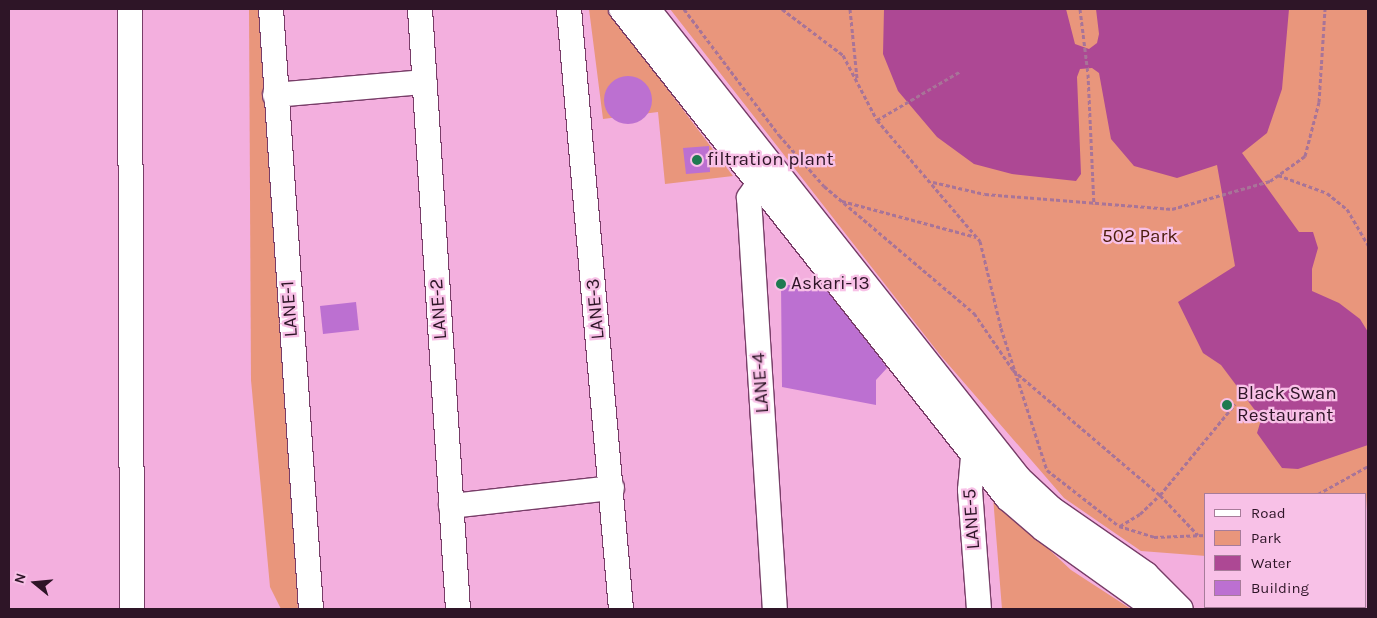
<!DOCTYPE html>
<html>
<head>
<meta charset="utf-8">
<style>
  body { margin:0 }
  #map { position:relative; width:1377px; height:618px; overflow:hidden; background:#f3afde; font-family:Karla,sans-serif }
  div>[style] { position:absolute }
  .green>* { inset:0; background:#e9967c }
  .water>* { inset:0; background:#ad4894 }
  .building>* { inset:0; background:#bc70d1 }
  .round { border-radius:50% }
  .path>* { height:3px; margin-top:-1.5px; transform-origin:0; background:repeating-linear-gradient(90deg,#a87498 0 4px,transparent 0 6.5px) }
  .roads { filter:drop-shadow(1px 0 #783d68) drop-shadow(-1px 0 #783d68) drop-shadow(0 1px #783d68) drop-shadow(0 -1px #783d68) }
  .minor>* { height:24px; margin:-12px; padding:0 12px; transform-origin:12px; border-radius:12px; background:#fff }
  .dots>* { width:14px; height:14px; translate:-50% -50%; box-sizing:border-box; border:2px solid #f8c1e7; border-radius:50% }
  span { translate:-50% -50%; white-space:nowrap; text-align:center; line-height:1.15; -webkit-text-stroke:4.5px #f8c1e7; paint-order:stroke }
  .poi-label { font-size:19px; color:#2e1527 }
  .left { translate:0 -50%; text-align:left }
  .park-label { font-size:19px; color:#4a1b0b }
  .street-label { font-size:19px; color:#2e1527 }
  .frame { position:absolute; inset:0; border:10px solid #2e1527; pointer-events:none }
  .legend { position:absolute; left:1204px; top:493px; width:162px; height:115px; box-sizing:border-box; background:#f8c1e7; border:1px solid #a77c9a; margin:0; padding:6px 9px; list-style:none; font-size:15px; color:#2e1527 }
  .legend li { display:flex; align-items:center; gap:10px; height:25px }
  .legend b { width:25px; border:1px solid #a77c9a }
  .north { position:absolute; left:10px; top:558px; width:50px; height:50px; -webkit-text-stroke:4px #f8c1e7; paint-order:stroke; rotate:287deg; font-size:14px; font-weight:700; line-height:20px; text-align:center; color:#2e1527 }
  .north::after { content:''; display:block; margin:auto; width:18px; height:22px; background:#2e1527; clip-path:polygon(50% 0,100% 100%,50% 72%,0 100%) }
</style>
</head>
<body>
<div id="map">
  <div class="green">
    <i style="clip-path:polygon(249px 9px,266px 9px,298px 609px,281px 609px,270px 587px,251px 380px)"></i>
    <i style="clip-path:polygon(589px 9px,607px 9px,733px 176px,665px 184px,658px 112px,603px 119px)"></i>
    <i style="clip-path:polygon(670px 9px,1368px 9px,1368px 528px,1366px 494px,1206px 494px,1206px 556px,1141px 551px,1064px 498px,941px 356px)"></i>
    <i style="clip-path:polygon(993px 497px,1071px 570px,1131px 609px,1002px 609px)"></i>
  </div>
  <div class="water">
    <i style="clip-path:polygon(884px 9px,1066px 9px,1075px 44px,1089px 49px,1097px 43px,1099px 34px,1096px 9px,1289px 9px,1282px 89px,1267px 133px,1242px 153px,1299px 232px,1313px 232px,1318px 248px,1312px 269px,1312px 291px,1339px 303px,1360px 319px,1368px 332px,1368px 445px,1298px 469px,1282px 468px,1257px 433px,1261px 420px,1254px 409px,1221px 365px,1203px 353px,1178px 302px,1235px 266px,1217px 165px,1177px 178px,1134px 166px,1111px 139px,1099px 73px,1092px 68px,1080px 69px,1077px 77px,1081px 174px,1076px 181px,1012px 174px,974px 164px,937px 137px,898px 91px,883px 54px)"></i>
  </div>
  <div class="building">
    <i class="round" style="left:604px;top:76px;width:48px;height:48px"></i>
    <i style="clip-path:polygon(709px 146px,710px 172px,686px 174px,683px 148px)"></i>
    <i style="clip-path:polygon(823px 281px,887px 368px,876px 380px,876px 405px,782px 387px,781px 284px,813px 288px)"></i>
    <i style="clip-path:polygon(356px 302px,359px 330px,323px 334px,320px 306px)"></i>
  </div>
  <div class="path">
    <i style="left:684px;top:9px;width:158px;rotate:53deg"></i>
    <i style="left:779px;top:135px;width:68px;rotate:48.6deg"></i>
    <i style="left:824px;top:186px;width:197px;rotate:40.3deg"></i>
    <i style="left:974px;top:313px;width:69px;rotate:55.6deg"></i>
    <i style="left:1013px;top:370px;width:193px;rotate:40.4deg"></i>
    <i style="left:1160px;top:495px;width:55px;rotate:46.5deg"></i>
    <i style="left:782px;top:9px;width:76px;rotate:37deg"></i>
    <i style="left:843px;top:55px;width:73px;rotate:62.4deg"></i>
    <i style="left:877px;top:120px;width:159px;rotate:49.6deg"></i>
    <i style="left:980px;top:241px;width:89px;rotate:76.4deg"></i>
    <i style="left:1001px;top:328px;width:149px;rotate:72.1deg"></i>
    <i style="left:1047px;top:470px;width:91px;rotate:37.9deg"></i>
    <i style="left:1119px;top:526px;width:37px;rotate:17deg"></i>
    <i style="left:1154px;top:537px;width:52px;rotate:-2.2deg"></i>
    <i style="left:850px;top:9px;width:69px;rotate:84.2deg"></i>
    <i style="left:1080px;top:9px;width:65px;rotate:83deg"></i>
    <i style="left:1088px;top:74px;width:130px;rotate:87.4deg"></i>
    <i style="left:877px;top:120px;width:97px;rotate:-30.3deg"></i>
    <i style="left:1278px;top:175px;width:52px;rotate:20.2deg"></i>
    <i style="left:1327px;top:193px;width:26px;rotate:39deg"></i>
    <i style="left:1347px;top:209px;width:42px;rotate:59.7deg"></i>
    <i style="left:933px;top:182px;width:53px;rotate:13deg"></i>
    <i style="left:985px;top:194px;width:188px;rotate:4.6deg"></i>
    <i style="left:1172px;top:209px;width:102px;rotate:-15.9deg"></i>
    <i style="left:1270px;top:181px;width:43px;rotate:-35.5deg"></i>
    <i style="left:1305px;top:156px;width:56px;rotate:-75.5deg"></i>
    <i style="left:1319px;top:102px;width:93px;rotate:-86.3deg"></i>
    <i style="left:842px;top:201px;width:139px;rotate:15deg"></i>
    <i style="left:1318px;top:494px;width:57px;rotate:-29.2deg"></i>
    <i style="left:1120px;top:526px;width:23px;rotate:-31deg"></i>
    <i style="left:1140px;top:514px;width:28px;rotate:-44deg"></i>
    <i style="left:1160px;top:495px;width:118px;rotate:-50.5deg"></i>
  </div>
  <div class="roads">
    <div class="minor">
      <i style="left:130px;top:9px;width:600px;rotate:89.81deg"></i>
      <i style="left:271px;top:9px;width:601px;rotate:86.19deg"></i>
      <i style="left:420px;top:9px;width:601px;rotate:86.38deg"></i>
      <i style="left:569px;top:9px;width:602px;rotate:85.05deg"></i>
      <i style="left:621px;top:9px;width:624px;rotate:51.7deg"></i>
      <i style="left:1008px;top:499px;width:46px;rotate:40.6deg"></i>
      <i style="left:1043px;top:529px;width:138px;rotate:35.5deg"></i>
      <i style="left:648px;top:9px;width:598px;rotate:51.65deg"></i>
      <i style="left:1019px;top:478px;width:44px;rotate:43.2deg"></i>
      <i style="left:1051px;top:508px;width:116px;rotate:34.8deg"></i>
      <i style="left:1146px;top:574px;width:49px;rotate:45deg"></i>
      <i style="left:275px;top:95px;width:150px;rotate:-5deg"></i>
      <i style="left:765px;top:174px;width:29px;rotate:124deg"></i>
      <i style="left:749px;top:198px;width:412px;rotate:86.4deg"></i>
      <i style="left:974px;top:446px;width:44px;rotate:95.2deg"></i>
      <i style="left:970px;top:490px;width:119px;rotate:85.7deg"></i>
      <i style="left:451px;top:506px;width:162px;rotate:-6.4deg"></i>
    </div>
  </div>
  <div class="dots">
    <i style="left:697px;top:160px;background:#1e7a50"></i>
    <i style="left:781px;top:284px;background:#1e7a50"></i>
    <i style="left:1227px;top:405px;background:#1e7a50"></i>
  </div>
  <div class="poi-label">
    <span class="left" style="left:707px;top:160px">filtration plant</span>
    <span class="left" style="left:791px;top:284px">Askari-13</span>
    <span class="left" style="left:1237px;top:405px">Black Swan<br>Restaurant</span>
  </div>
  <div class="park-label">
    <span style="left:1140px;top:237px">502 Park</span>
  </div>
  <div class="street-label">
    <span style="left:290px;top:309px;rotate:-94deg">LANE-1</span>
    <span style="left:439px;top:309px;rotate:-94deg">LANE-2</span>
    <span style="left:596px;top:309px;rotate:-95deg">LANE-3</span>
    <span style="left:761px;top:383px;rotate:-94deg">LANE-4</span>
    <span style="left:972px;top:519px;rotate:-94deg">LANE-5</span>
  </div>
  <div class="frame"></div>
  <ul class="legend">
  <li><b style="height:6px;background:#fff"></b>Road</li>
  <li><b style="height:14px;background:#e9967c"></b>Park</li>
  <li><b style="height:14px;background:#ad4894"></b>Water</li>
  <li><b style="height:14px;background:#bc70d1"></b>Building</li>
  </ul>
  <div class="north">N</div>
</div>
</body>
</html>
